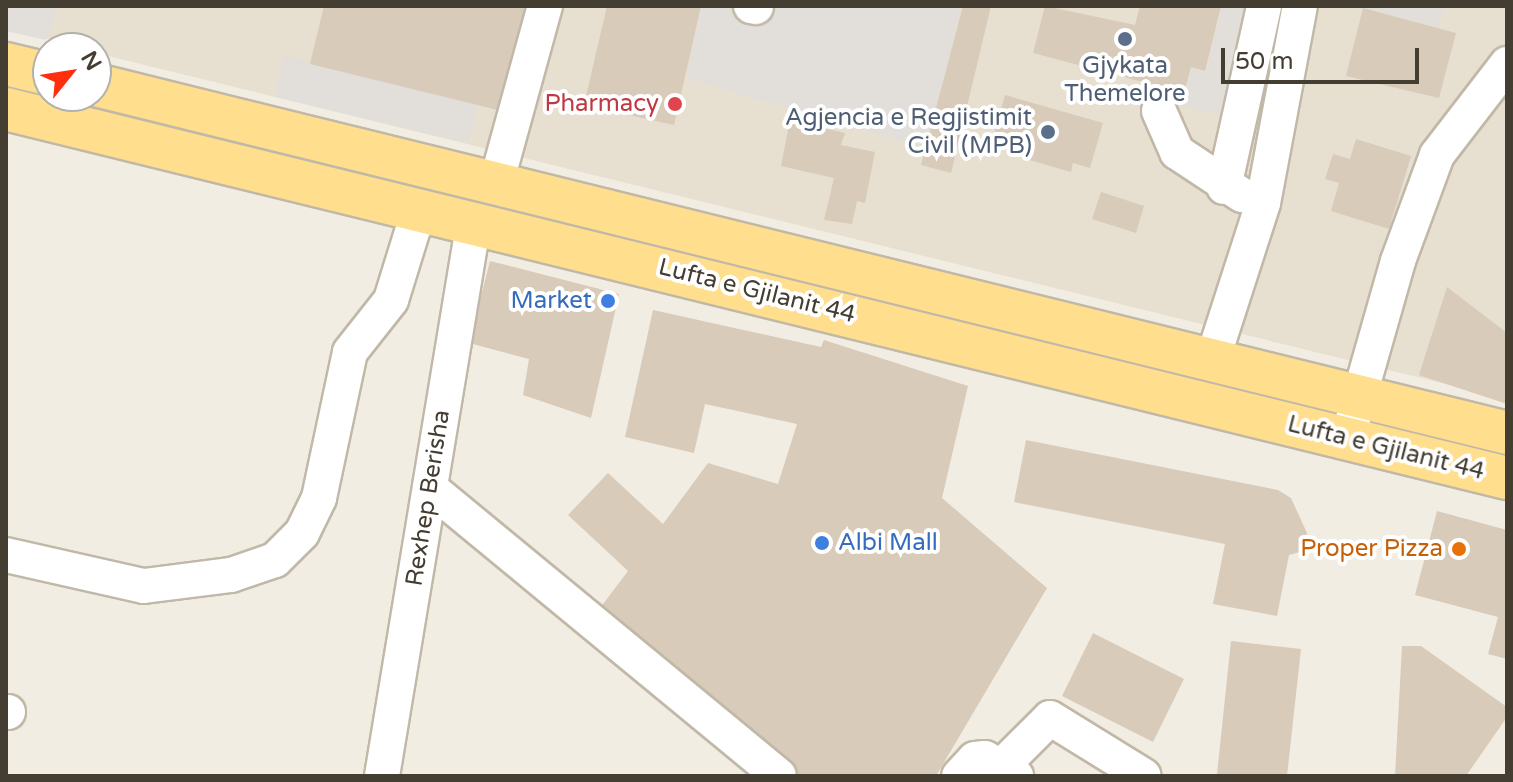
<!DOCTYPE html>
<html>
<head>
<meta charset="utf-8">
<style>
  body { margin:0 }
  #map { position:relative; width:1513px; height:782px; overflow:hidden; background:#f2ede2; font-family:"Varela Round",sans-serif }
  div>[style] { position:absolute }
  .residential>* { inset:0; background:#e7dfcf }
  .green>* { inset:0; background:#cdeaa7 }
  .parking>* { inset:0; background:#e2dfdb }
  .building>* { inset:0; background:#d8cbba }
  .roads { filter:drop-shadow(2px 0 #c1b8a7) drop-shadow(-2px 0 #c1b8a7) drop-shadow(0 2px #c1b8a7) drop-shadow(0 -2px #c1b8a7) }
  .minor>* { height:34px; margin:-17px; padding:0 17px; transform-origin:17px; border-radius:17px; background:#fff }
  .major>* { height:42px; margin:-21px; padding:0 21px; transform-origin:21px; border-radius:21px; background:#ffde8e }
  .dots>* { width:22px; height:22px; translate:-50% -50%; box-sizing:border-box; border:4px solid #fff; border-radius:50% }
  span { translate:-50% -50%; white-space:nowrap; text-align:center; line-height:1.15; -webkit-text-stroke:8px #fff; paint-order:stroke }
  .service-label { font-size:24px; color:#4e5e75 }
  .right { translate:-100% -50%; text-align:right }
  .health-label { font-size:24px; color:#be3a42 }
  .street-label { font-size:24px; color:#443d32 }
  .shop-label { font-size:24px; color:#366cbe }
  .left { translate:0 -50%; text-align:left }
  .food-label { font-size:24px; color:#c56008 }
  .frame { position:absolute; inset:0; border:8px solid #443d32; pointer-events:none }
  .north { position:absolute; left:32px; top:32px; width:80px; height:80px; box-sizing:border-box; background:#fff; border:2px solid #b4b1ad; border-radius:50%; rotate:60deg; font-size:22px; font-weight:700; line-height:32px; text-align:center; color:#443d32 }
  .north::after { content:''; display:block; margin:auto; width:28px; height:36px; background:#ff2e0c; clip-path:polygon(50% 0,100% 100%,50% 72%,0 100%) }
  .scale { position:absolute; left:1221px; top:48px; width:198px; height:36px; box-sizing:border-box; border:4px solid #443d32; border-top:0; padding-left:10px; font-size:24px; line-height:28px; white-space:nowrap; color:#443d32; -webkit-text-stroke:6px #fff; paint-order:stroke }
</style>
</head>
<body>
<div id="map">
  <div class="residential">
    <i style="clip-path:polygon(6px 6px,1507px 6px,1507px 399px,96px 53px,96px 48px,6px 31px)"></i>
  </div>
  <div class="green">
    <i style="clip-path:polygon(6px 79px,48px 89px,48px 96px,78px 96px,436px 181px,432px 197px,6px 91px)"></i>
    <i style="clip-path:polygon(708px 248px,1197px 375px,1194px 384px,703px 260px)"></i>
  </div>
  <div class="parking">
    <i style="clip-path:polygon(6px 6px,58px 6px,46px 40px,6px 31px)"></i>
    <i style="clip-path:polygon(702px 6px,962px 6px,927px 149px,686px 78px)"></i>
    <i style="clip-path:polygon(1221px 6px,1275px 6px,1247px 122px,1182px 106px,1191px 68px,1206px 71px)"></i>
    <i style="clip-path:polygon(1348px 6px,1444px 6px,1439px 27px)"></i>
    <i style="clip-path:polygon(284px 56px,478px 102px,468px 143px,275px 97px)"></i>
  </div>
  <div class="building">
    <i style="clip-path:polygon(324px 6px,531px 6px,506px 112px,310px 64px)"></i>
    <i style="clip-path:polygon(607px 6px,701px 6px,674px 125px,584px 105px)"></i>
    <i style="clip-path:polygon(963px 6px,991px 6px,951px 173px,921px 165px)"></i>
    <i style="clip-path:polygon(1045px 6px,1135px 25px,1140px 6px,1221px 6px,1205px 71px,1191px 67px,1184px 93px,1033px 53px)"></i>
    <i style="clip-path:polygon(1363px 8px,1456px 33px,1439px 98px,1346px 76px)"></i>
    <i style="clip-path:polygon(1005px 95px,1103px 123px,1090px 168px,1073px 163px,1071px 172px,1026px 159px,1028px 151px,992px 141px)"></i>
    <i style="clip-path:polygon(790px 120px,845px 133px,841px 145px,875px 152px,865px 203px,857px 201px,852px 224px,824px 220px,834px 178px,781px 166px)"></i>
    <i style="clip-path:polygon(1356px 139px,1411px 156px,1389px 229px,1331px 211px,1339px 183px,1325px 179px,1333px 154px,1350px 159px)"></i>
    <i style="clip-path:polygon(1101px 192px,1144px 206px,1136px 233px,1092px 219px)"></i>
    <i style="clip-path:polygon(490px 261px,619px 294px,591px 418px,523px 395px,529px 359px,469px 343px)"></i>
    <i style="clip-path:polygon(1447px 287px,1507px 333px,1507px 404px,1419px 375px)"></i>
    <i style="clip-path:polygon(653px 310px,821px 347px,824px 340px,968px 386px,942px 498px,1047px 588px,936px 776px,801px 776px,597px 612px,628px 571px,568px 515px,608px 473px,663px 524px,708px 463px,778px 484px,797px 424px,705px 404px,694px 453px,625px 437px)"></i>
    <i style="clip-path:polygon(1026px 440px,1278px 490px,1291px 498px,1307px 533px,1300px 552px,1289px 555px,1277px 616px,1213px 604px,1225px 544px,1014px 502px)"></i>
    <i style="clip-path:polygon(1437px 511px,1507px 530px,1507px 659px,1488px 654px,1498px 617px,1415px 595px)"></i>
    <i style="clip-path:polygon(1093px 633px,1184px 679px,1153px 742px,1062px 696px)"></i>
    <i style="clip-path:polygon(1231px 641px,1301px 649px,1287px 776px,1217px 774px)"></i>
    <i style="clip-path:polygon(1402px 646px,1421px 646px,1507px 707px,1507px 717px,1466px 776px,1395px 776px)"></i>
  </div>
  <div class="roads">
    <div class="minor">
      <i style="left:751px;top:6px;width:5px;rotate:11deg"></i>
      <i style="left:1159px;top:111px;width:45px;rotate:66.3deg"></i>
      <i style="left:1177px;top:152px;width:78px;rotate:33.5deg"></i>
      <i style="left:497px;top:180px;width:180px;rotate:-74.6deg"></i>
      <i style="left:1224px;top:187px;width:185px;rotate:-77.5deg"></i>
      <i style="left:1213px;top:358px;width:163px;rotate:-72.1deg"></i>
      <i style="left:1263px;top:203px;width:200px;rotate:-79.4deg"></i>
      <i style="left:1353px;top:419px;width:164px;rotate:-74.1deg"></i>
      <i style="left:1398px;top:261px;width:113px;rotate:-69.8deg"></i>
      <i style="left:1437px;top:155px;width:115px;rotate:-52.4deg"></i>
      <i style="left:430px;top:488px;width:452px;rotate:39.5deg"></i>
      <i style="left:6px;top:555px;width:141px;rotate:12.7deg"></i>
      <i style="left:144px;top:586px;width:88px;rotate:-7.2deg"></i>
      <i style="left:231px;top:575px;width:46px;rotate:-18.8deg"></i>
      <i style="left:275px;top:560px;width:38px;rotate:-45deg"></i>
      <i style="left:302px;top:533px;width:39px;rotate:-64deg"></i>
      <i style="left:319px;top:498px;width:149px;rotate:-78deg"></i>
      <i style="left:350px;top:352px;width:66px;rotate:-51.7deg"></i>
      <i style="left:391px;top:300px;width:74px;rotate:-72.8deg"></i>
      <i style="left:413px;top:229px;width:24px;rotate:-57deg"></i>
      <i style="left:6px;top:712px;width:2px"></i>
      <i style="left:1001px;top:767px;width:69px;rotate:-45deg"></i>
      <i style="left:1050px;top:718px;width:110px;rotate:31.7deg"></i>
      <i style="left:382px;top:776px;width:563px;rotate:-80.59deg"></i>
      <i style="left:959px;top:776px;width:23px;rotate:-47deg"></i>
      <i style="left:975px;top:759px;width:10px;rotate:-6deg"></i>
      <i style="left:985px;top:758px;width:36px;rotate:30deg"></i>
    </div>
    <div class="major">
      <i style="left:6px;top:64px;width:43px;rotate:13.4deg"></i>
      <i style="left:96px;top:85px;width:1453px;rotate:13.85deg"></i>
      <i style="left:6px;top:109px;width:1546px;rotate:13.81deg"></i>
    </div>
  </div>
  <div class="dots">
    <i style="left:1125px;top:39px;background:#5c6f8a"></i>
    <i style="left:675px;top:104px;background:#e0444e"></i>
    <i style="left:1048px;top:132px;background:#5c6f8a"></i>
    <i style="left:608px;top:301px;background:#3f7fe0"></i>
    <i style="left:822px;top:543px;background:#3f7fe0"></i>
    <i style="left:1459px;top:549px;background:#e8710a"></i>
  </div>
  <div class="service-label">
    <span style="left:1125px;top:80px">Gjykata<br>Themelore</span>
    <span class="right" style="left:1032px;top:132px">Agjencia e Regjistimit<br>Civil (MPB)</span>
  </div>
  <div class="health-label">
    <span class="right" style="left:659px;top:104px">Pharmacy</span>
  </div>
  <div class="street-label">
    <span style="left:757px;top:291px;rotate:14deg">Lufta e Gjilanit 44</span>
    <span style="left:1386px;top:448px;rotate:14deg">Lufta e Gjilanit 44</span>
    <span style="left:428px;top:498px;rotate:-81deg">Rexhep Berisha</span>
  </div>
  <div class="shop-label">
    <span class="right" style="left:592px;top:301px">Market</span>
    <span class="left" style="left:838px;top:543px">Albi Mall</span>
  </div>
  <div class="food-label">
    <span class="right" style="left:1443px;top:549px">Proper Pizza</span>
  </div>
  <div class="frame"></div>
  <div class="north">N</div>
  <div class="scale">50 m</div>
</div>
</body>
</html>
